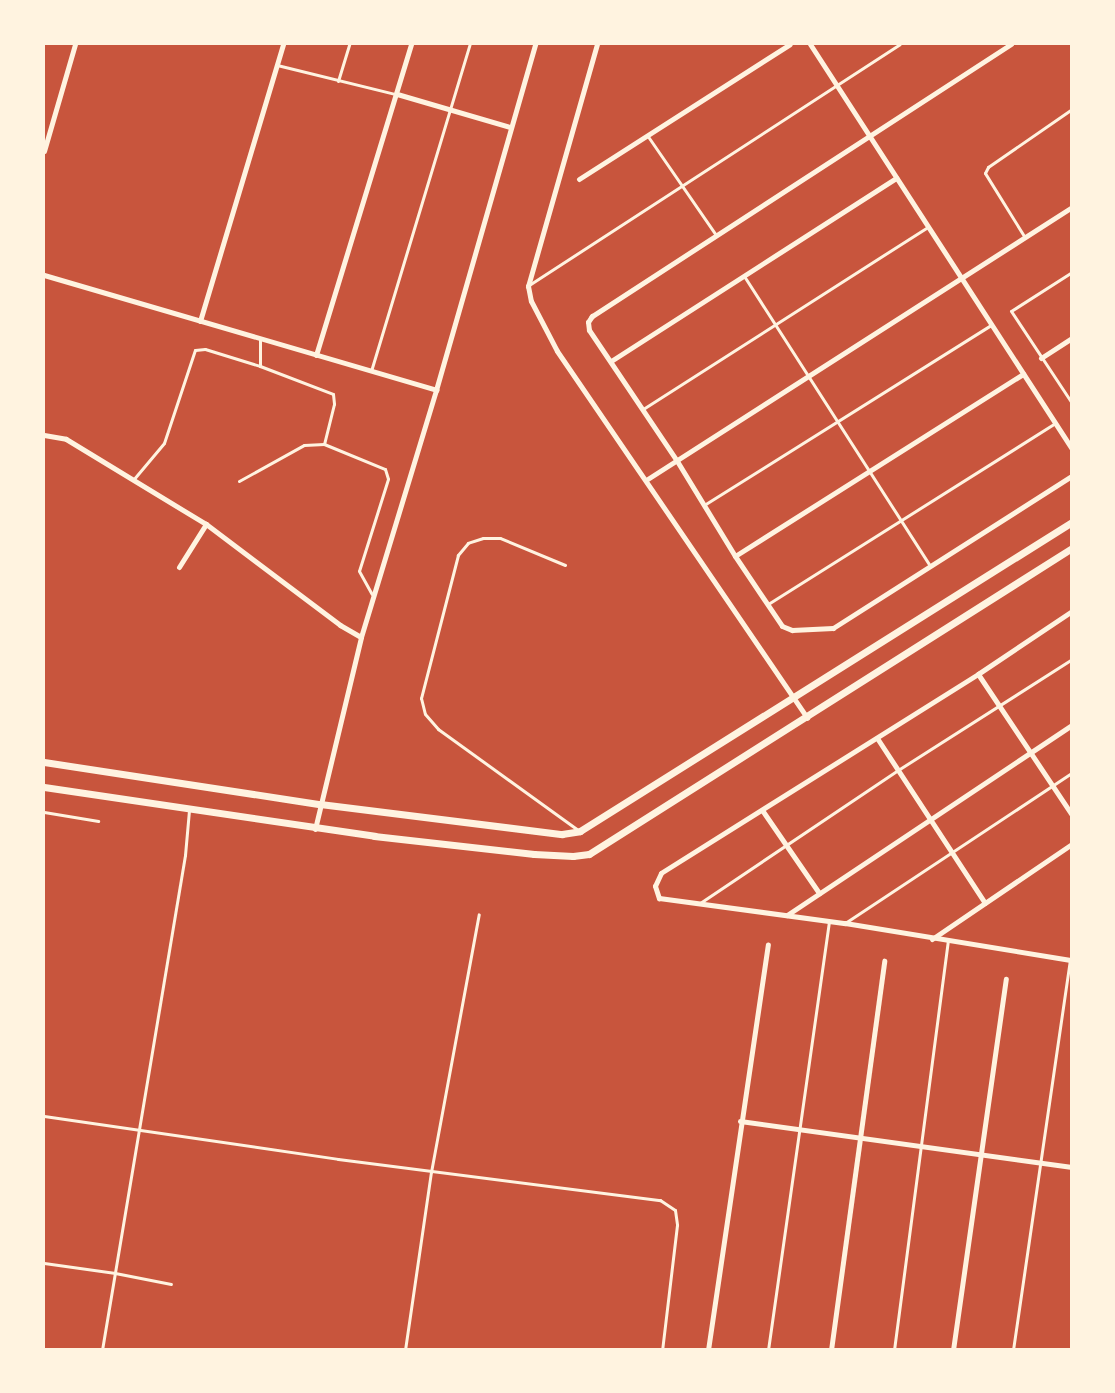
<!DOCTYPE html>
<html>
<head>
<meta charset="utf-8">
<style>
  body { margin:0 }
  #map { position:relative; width:1115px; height:1393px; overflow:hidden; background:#c8553d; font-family:Inter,sans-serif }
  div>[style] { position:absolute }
  .service>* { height:3px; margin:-1.5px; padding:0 1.5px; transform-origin:1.5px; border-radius:1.5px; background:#fff3e0 }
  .minor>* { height:5px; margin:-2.5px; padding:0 2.5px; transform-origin:2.5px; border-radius:2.5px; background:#fff3e0 }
  .tertiary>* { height:7px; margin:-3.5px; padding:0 3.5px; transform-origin:3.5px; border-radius:3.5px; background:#fff3e0 }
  span { translate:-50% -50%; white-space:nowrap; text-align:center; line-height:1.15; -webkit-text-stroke:4.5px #fff3e0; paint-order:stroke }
  .frame { position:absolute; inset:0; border:45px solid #fff3e0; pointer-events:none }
</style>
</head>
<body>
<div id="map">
  <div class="service">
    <i style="left:277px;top:65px;width:122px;rotate:13.8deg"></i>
    <i style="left:338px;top:81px;width:39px;rotate:-73deg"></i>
    <i style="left:647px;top:135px;width:121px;rotate:55.4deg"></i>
    <i style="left:1024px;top:236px;width:74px;rotate:-121.8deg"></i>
    <i style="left:985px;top:173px;width:7px;rotate:-63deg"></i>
    <i style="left:988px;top:167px;width:102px;rotate:-34.6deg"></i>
    <i style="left:1072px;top:272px;width:72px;rotate:147.4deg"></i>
    <i style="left:1011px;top:311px;width:110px;rotate:56.5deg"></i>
    <i style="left:744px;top:276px;width:345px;rotate:57.3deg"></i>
    <i style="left:529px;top:285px;width:442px;rotate:-33deg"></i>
    <i style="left:260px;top:366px;width:28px;rotate:-90deg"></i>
    <i style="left:371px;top:371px;width:342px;rotate:-73.2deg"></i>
    <i style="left:643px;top:409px;width:338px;rotate:-32.6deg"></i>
    <i style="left:133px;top:480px;width:48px;rotate:-50deg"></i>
    <i style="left:164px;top:443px;width:98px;rotate:-71.6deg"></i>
    <i style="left:195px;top:350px;width:10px;rotate:-6deg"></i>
    <i style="left:205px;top:349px;width:58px;rotate:17.2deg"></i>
    <i style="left:260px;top:366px;width:78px;rotate:21deg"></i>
    <i style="left:333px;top:394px;width:10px;rotate:84deg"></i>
    <i style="left:334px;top:404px;width:41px;rotate:104deg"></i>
    <i style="left:239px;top:481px;width:74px;rotate:-29deg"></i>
    <i style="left:304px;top:445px;width:20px;rotate:-3deg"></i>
    <i style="left:324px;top:444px;width:66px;rotate:22.3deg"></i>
    <i style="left:385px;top:469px;width:10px;rotate:73deg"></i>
    <i style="left:388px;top:479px;width:96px;rotate:107.5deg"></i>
    <i style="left:359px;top:571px;width:26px;rotate:61deg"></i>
    <i style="left:704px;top:505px;width:339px;rotate:-32.1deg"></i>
    <i style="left:565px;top:565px;width:70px;rotate:-157.4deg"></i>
    <i style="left:500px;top:538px;width:17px;rotate:180deg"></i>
    <i style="left:483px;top:538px;width:16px;rotate:162deg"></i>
    <i style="left:468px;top:543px;width:16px;rotate:130deg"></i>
    <i style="left:458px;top:555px;width:148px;rotate:104.5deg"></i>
    <i style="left:421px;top:698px;width:16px;rotate:76deg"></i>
    <i style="left:425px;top:714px;width:20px;rotate:49deg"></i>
    <i style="left:438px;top:729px;width:173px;rotate:35.8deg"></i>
    <i style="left:768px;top:604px;width:339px;rotate:-32.2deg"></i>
    <i style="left:44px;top:812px;width:55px;rotate:9.5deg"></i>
    <i style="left:700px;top:903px;width:239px;rotate:-33.9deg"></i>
    <i style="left:898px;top:770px;width:206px;rotate:-32.5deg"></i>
    <i style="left:845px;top:923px;width:272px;rotate:-33.5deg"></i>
    <i style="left:44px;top:1116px;width:297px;rotate:8.3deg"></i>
    <i style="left:338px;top:1159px;width:325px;rotate:7.3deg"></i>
    <i style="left:660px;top:1200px;width:18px;rotate:34deg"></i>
    <i style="left:675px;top:1210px;width:15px;rotate:82deg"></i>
    <i style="left:677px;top:1225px;width:126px;rotate:96.8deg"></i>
    <i style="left:44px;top:1263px;width:72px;rotate:8deg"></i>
    <i style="left:115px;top:1273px;width:57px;rotate:11.1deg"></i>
    <i style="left:102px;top:1350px;width:502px;rotate:-80.48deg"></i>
    <i style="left:185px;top:855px;width:45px;rotate:-84.9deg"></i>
    <i style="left:405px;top:1350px;width:180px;rotate:-81.7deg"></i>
    <i style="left:431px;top:1172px;width:262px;rotate:-79.5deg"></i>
    <i style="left:768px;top:1350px;width:432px;rotate:-81.9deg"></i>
    <i style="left:894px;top:1350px;width:413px;rotate:-82.5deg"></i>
    <i style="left:1013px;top:1350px;width:394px;rotate:-81.7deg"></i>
  </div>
  <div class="minor">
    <i style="left:597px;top:44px;width:252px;rotate:105.9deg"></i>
    <i style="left:528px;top:286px;width:15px;rotate:79deg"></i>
    <i style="left:531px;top:301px;width:56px;rotate:62.5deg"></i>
    <i style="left:557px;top:351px;width:444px;rotate:55.7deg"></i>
    <i style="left:810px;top:44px;width:482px;rotate:57.1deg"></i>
    <i style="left:1011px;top:44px;width:500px;rotate:147deg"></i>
    <i style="left:592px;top:316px;width:7px;rotate:124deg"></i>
    <i style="left:588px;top:322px;width:8px;rotate:83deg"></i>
    <i style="left:589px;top:330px;width:158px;rotate:56.1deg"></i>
    <i style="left:677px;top:461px;width:111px;rotate:58.6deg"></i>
    <i style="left:735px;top:556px;width:84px;rotate:56.1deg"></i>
    <i style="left:782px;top:626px;width:11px;rotate:22deg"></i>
    <i style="left:792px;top:630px;width:41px;rotate:-2.8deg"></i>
    <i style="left:833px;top:628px;width:283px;rotate:-32.5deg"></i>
    <i style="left:397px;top:94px;width:118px;rotate:16.3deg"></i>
    <i style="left:44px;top:151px;width:111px;rotate:-73.8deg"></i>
    <i style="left:579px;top:179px;width:250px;rotate:-32.6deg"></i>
    <i style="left:44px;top:275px;width:409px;rotate:16.3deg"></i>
    <i style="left:200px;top:321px;width:289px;rotate:-73.3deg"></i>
    <i style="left:316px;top:355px;width:325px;rotate:-73deg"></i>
    <i style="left:1041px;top:358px;width:37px;rotate:-33deg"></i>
    <i style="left:611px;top:361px;width:339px;rotate:-32.7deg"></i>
    <i style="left:44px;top:435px;width:22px;rotate:10deg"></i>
    <i style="left:66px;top:439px;width:164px;rotate:31.3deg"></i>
    <i style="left:206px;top:524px;width:168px;rotate:37deg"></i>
    <i style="left:340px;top:625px;width:24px;rotate:30deg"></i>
    <i style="left:646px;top:480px;width:506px;rotate:-32.65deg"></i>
    <i style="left:735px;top:556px;width:341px;rotate:-32.3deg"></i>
    <i style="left:179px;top:567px;width:51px;rotate:-57.9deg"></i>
    <i style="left:1072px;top:611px;width:113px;rotate:146.2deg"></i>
    <i style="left:978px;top:674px;width:374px;rotate:147.9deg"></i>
    <i style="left:661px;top:873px;width:14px;rotate:115deg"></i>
    <i style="left:655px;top:886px;width:13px;rotate:72deg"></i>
    <i style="left:659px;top:898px;width:188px;rotate:7.7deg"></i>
    <i style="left:845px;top:923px;width:230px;rotate:9.3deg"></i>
    <i style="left:978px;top:674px;width:169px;rotate:56.3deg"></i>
    <i style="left:877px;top:738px;width:197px;rotate:56.8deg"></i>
    <i style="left:762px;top:810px;width:101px;rotate:55.5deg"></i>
    <i style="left:315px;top:829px;width:197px;rotate:-76.5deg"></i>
    <i style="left:361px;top:637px;width:258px;rotate:-73.1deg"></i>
    <i style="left:436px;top:390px;width:360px;rotate:-74deg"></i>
    <i style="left:787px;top:915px;width:343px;rotate:-33.7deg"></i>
    <i style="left:932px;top:939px;width:169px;rotate:-34.2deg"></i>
    <i style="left:740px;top:1121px;width:335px;rotate:7.9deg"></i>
    <i style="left:708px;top:1350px;width:410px;rotate:-81.6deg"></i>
    <i style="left:831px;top:1350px;width:393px;rotate:-82.2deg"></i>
    <i style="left:953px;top:1350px;width:375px;rotate:-81.9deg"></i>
  </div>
  <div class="tertiary">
    <i style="left:44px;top:762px;width:279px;rotate:8.7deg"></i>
    <i style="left:320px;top:804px;width:244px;rotate:7.1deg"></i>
    <i style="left:562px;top:834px;width:18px;rotate:-9deg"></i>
    <i style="left:580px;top:831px;width:581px;rotate:-32.13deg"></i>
    <i style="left:44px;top:787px;width:334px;rotate:8.4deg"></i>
    <i style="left:374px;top:836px;width:161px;rotate:6.4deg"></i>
    <i style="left:534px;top:854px;width:39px;rotate:3deg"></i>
    <i style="left:573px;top:856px;width:16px;rotate:-7deg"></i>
    <i style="left:589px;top:854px;width:572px;rotate:-32.36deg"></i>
  </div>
  <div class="frame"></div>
</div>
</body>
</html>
